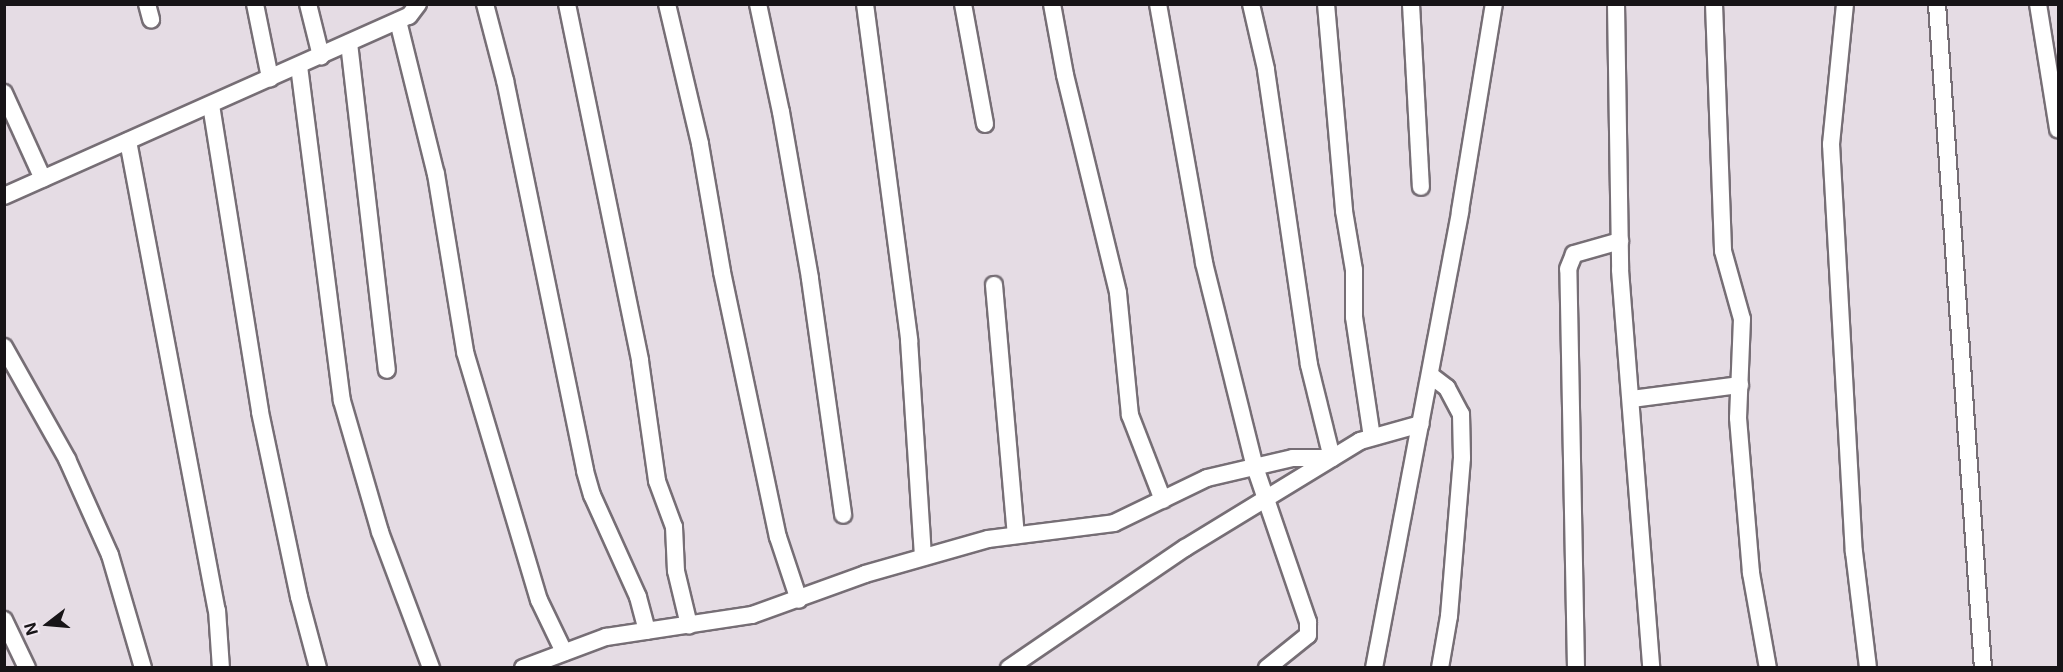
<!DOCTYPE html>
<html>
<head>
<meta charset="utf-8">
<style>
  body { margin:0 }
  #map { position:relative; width:2063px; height:672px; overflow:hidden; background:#e5dce4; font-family:Inter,sans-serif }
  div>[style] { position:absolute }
  .roads { filter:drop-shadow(2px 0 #766e75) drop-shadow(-2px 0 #766e75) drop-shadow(0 2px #766e75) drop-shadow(0 -2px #766e75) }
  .minor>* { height:16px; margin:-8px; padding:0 8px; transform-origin:8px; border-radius:8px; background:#fff }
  span { translate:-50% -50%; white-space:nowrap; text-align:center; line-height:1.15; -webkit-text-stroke:5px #f2e9f2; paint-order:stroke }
  .frame { position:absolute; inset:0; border:6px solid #171417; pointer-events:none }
  .north { position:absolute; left:18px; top:594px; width:60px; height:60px; -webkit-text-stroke:4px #f2e9f2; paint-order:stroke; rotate:254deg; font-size:16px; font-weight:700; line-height:24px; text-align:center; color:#171417 }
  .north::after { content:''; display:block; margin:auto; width:21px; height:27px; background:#171417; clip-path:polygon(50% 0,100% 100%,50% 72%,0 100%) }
</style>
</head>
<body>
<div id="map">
  <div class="roads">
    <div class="minor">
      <i style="left:147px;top:4px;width:16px;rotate:75deg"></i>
      <i style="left:255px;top:4px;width:76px;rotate:78.5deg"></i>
      <i style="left:308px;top:4px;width:54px;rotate:76deg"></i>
      <i style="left:485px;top:4px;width:79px;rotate:75.3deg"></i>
      <i style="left:505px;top:80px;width:399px;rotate:78.4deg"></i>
      <i style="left:585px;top:471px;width:25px;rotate:74deg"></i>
      <i style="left:592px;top:495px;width:112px;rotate:65.7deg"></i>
      <i style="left:638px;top:597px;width:35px;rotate:75deg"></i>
      <i style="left:567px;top:4px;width:364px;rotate:78.4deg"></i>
      <i style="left:640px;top:361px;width:121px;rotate:81.9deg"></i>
      <i style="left:657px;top:481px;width:49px;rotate:69.7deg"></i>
      <i style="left:674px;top:527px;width:44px;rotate:87.4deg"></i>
      <i style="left:676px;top:571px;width:56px;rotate:76.5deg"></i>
      <i style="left:667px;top:4px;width:144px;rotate:76.7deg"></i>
      <i style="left:700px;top:144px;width:130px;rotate:80.2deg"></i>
      <i style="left:722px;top:272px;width:271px;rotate:78.1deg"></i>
      <i style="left:778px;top:537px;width:66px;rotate:71.6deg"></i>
      <i style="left:758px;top:4px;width:110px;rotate:78deg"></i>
      <i style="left:781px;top:112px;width:169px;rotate:80.1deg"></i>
      <i style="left:810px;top:279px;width:238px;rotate:82deg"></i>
      <i style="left:865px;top:4px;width:339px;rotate:82.5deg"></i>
      <i style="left:909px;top:340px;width:217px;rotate:86.3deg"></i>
      <i style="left:963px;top:4px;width:122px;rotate:79.6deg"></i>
      <i style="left:1052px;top:4px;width:72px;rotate:79.6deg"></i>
      <i style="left:1065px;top:75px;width:224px;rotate:76.3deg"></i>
      <i style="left:1118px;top:293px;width:123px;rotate:84.4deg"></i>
      <i style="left:1130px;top:415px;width:91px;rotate:68.8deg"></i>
      <i style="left:1158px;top:4px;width:263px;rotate:79.9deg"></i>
      <i style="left:1204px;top:263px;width:210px;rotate:76deg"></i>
      <i style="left:1255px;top:467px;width:164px;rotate:71.1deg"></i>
      <i style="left:1308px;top:622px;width:13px;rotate:90deg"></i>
      <i style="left:1308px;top:635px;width:53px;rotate:141.2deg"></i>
      <i style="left:1326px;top:4px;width:208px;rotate:85deg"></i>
      <i style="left:1344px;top:211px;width:60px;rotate:80.4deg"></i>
      <i style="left:1354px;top:270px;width:47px;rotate:90deg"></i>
      <i style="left:1354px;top:317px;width:121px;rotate:81.5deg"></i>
      <i style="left:1411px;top:4px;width:183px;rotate:86.9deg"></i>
      <i style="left:1616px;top:4px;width:266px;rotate:89.1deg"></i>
      <i style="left:1620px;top:270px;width:399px;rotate:85.5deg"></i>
      <i style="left:1714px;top:4px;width:247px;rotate:87.9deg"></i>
      <i style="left:1723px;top:251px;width:71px;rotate:74.4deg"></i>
      <i style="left:1742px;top:319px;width:99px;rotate:92.3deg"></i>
      <i style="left:1738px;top:418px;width:156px;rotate:85.2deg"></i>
      <i style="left:1751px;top:573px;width:97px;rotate:79.9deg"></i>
      <i style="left:1845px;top:4px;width:141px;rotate:95.7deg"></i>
      <i style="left:1831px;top:144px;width:409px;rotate:86.8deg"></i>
      <i style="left:1854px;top:552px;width:117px;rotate:83.1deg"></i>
      <i style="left:1937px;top:4px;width:666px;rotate:86.04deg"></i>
      <i style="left:2038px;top:4px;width:127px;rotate:80.9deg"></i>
      <i style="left:398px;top:21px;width:158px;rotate:76.1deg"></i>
      <i style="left:436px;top:174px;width:180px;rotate:80.7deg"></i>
      <i style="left:465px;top:352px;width:259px;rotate:73.4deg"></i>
      <i style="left:539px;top:600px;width:58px;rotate:64.3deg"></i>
      <i style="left:349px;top:43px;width:329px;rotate:83.4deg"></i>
      <i style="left:299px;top:66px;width:338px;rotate:82.7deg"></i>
      <i style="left:342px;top:401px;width:136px;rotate:73.8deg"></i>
      <i style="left:380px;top:532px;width:145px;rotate:69.4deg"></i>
      <i style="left:4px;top:93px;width:94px;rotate:65.6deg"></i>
      <i style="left:211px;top:105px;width:311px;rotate:80.9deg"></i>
      <i style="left:260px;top:412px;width:189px;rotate:78.1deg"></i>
      <i style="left:299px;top:597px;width:73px;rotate:75deg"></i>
      <i style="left:128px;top:141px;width:477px;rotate:79.3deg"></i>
      <i style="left:217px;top:610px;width:58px;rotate:86.1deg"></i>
      <i style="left:4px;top:196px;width:443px;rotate:-24deg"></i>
      <i style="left:409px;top:16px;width:15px;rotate:-53deg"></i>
      <i style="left:994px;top:285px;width:251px;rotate:85deg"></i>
      <i style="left:4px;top:347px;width:129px;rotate:60.6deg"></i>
      <i style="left:67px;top:459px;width:105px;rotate:65.9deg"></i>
      <i style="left:110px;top:555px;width:118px;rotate:73.7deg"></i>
      <i style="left:1430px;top:375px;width:21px;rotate:37deg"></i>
      <i style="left:1447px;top:388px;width:30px;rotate:62deg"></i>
      <i style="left:1461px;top:414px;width:44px;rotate:88.7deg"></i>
      <i style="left:1462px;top:458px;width:159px;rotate:94.7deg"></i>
      <i style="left:1449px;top:616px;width:53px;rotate:99.8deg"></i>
      <i style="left:1632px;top:399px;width:109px;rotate:-7.4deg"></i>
      <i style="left:4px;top:620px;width:53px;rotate:64.4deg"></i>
      <i style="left:523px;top:668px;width:89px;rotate:-20.5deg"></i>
      <i style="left:606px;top:637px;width:148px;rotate:-8.6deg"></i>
      <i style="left:752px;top:615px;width:120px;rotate:-19.9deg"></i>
      <i style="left:865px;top:574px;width:128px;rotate:-15.9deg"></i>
      <i style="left:988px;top:539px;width:127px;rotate:-7.2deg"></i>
      <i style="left:1114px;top:523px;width:103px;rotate:-25.8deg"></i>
      <i style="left:1207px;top:478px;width:88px;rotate:-13.1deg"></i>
      <i style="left:1293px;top:458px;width:39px"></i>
      <i style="left:1332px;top:458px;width:96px;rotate:-103.9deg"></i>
      <i style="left:1309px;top:365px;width:299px;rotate:-98.3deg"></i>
      <i style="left:1266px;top:69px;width:67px;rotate:-103deg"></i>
      <i style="left:1009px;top:668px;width:213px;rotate:-34.3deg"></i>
      <i style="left:1185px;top:548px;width:205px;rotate:-31.4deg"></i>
      <i style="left:1360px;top:441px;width:63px;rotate:-15.6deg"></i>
      <i style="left:1374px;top:668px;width:465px;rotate:-79.3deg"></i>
      <i style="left:1460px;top:211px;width:210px;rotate:-80.7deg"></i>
      <i style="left:1576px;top:668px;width:399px;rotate:-91.1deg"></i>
      <i style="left:1568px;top:269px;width:16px;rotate:-68deg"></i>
      <i style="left:1574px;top:254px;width:48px;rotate:-15.8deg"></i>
    </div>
  </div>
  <div class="frame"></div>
  <div class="north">N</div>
</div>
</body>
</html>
